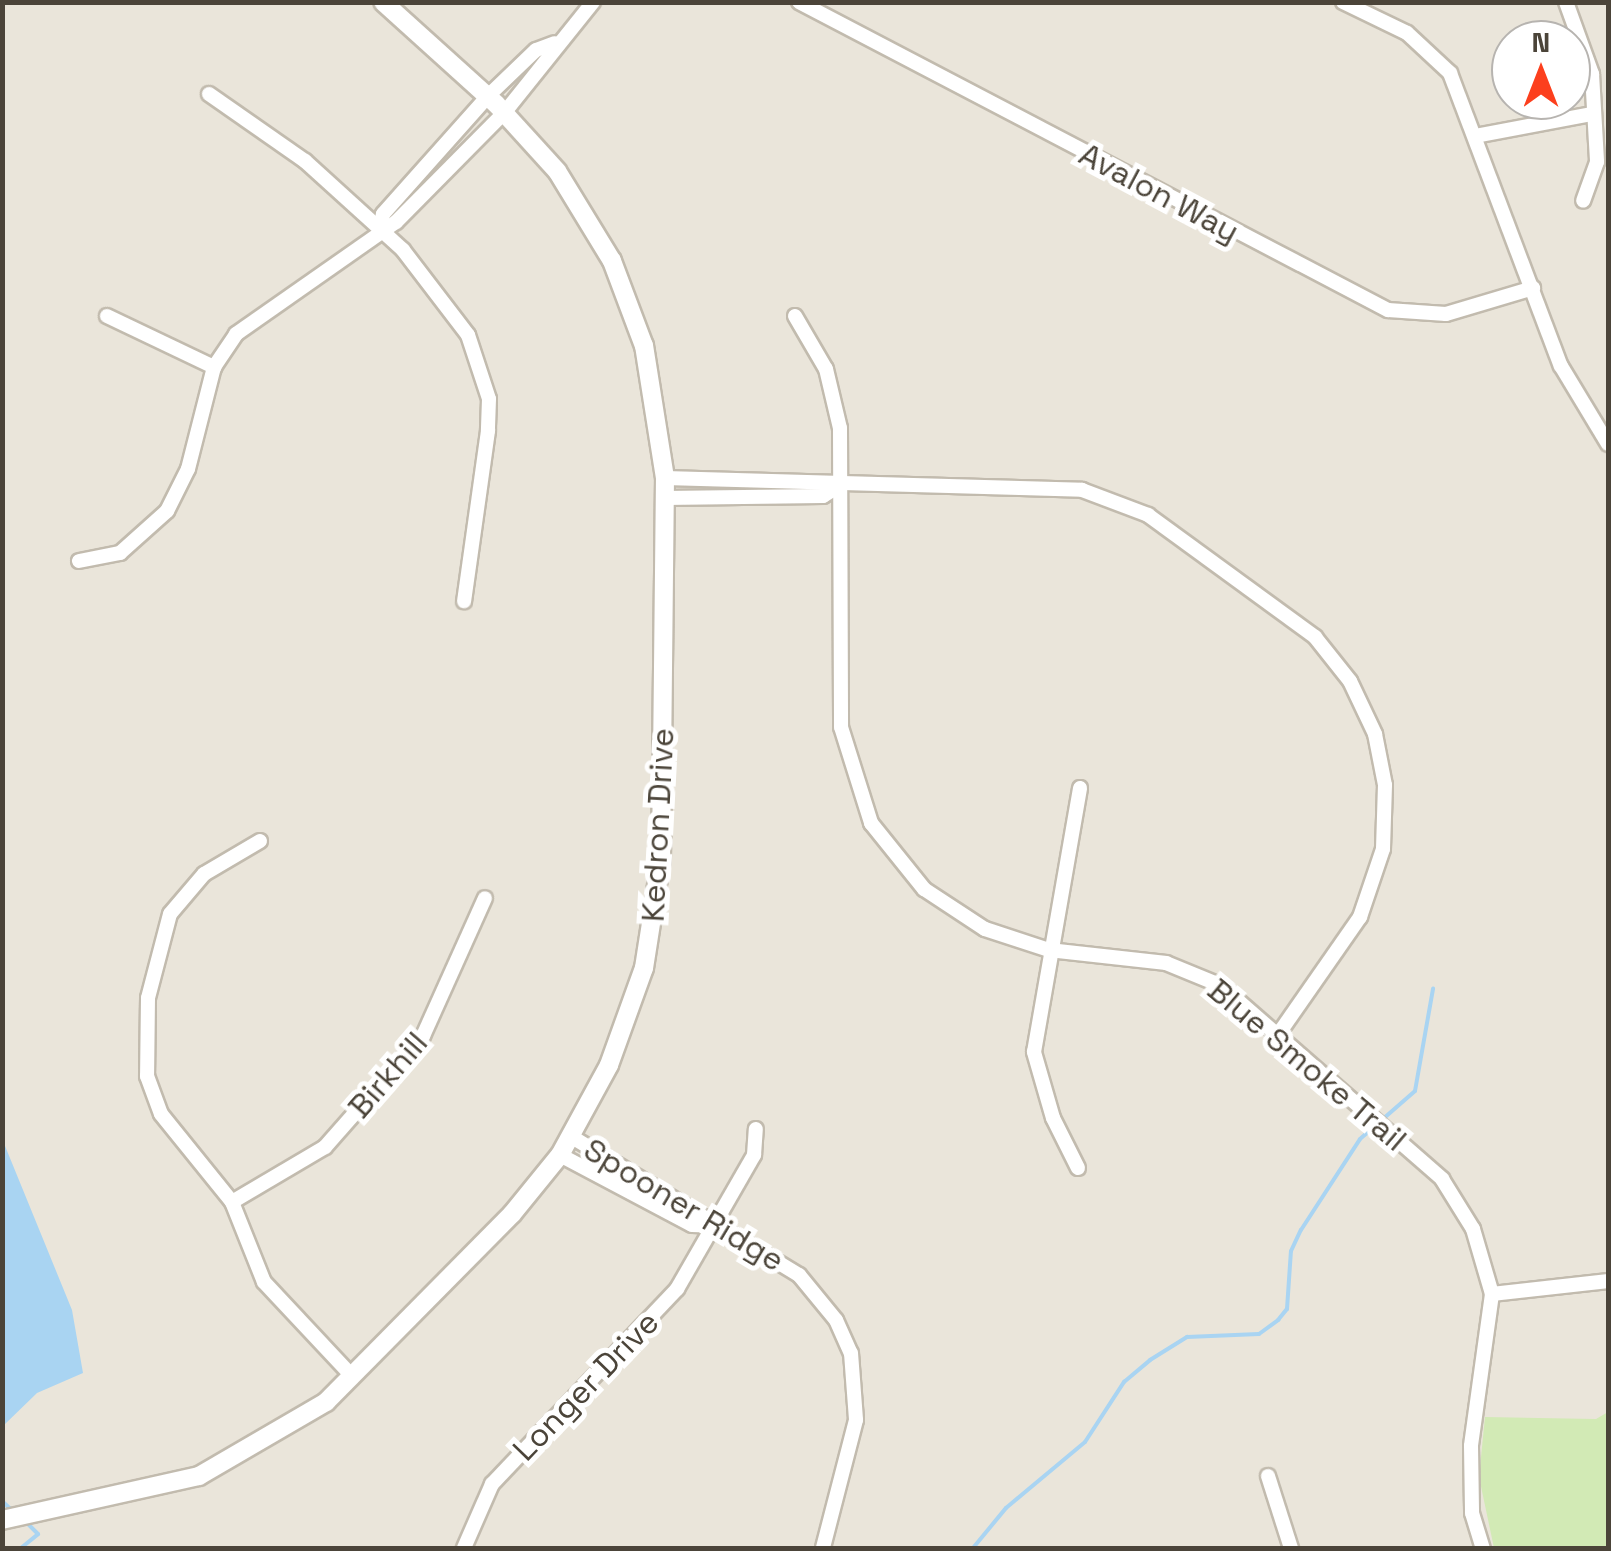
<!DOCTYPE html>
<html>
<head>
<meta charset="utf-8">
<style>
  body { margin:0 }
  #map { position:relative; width:1611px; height:1551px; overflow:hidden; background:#f6f3ec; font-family:"Space Grotesk",sans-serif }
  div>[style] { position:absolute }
  .residential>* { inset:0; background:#eae5da }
  .green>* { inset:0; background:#d2eab5 }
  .water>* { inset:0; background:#a9d4f2 }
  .stream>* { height:4px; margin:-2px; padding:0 2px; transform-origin:2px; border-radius:2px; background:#a9d4f2 }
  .roads { filter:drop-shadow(2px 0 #c2bbae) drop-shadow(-2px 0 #c2bbae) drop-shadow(0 2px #c2bbae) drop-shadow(0 -2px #c2bbae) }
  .minor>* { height:14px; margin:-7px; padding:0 7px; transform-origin:7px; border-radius:7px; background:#fff }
  .tertiary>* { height:18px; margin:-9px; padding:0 9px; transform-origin:9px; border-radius:9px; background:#fff }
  span { translate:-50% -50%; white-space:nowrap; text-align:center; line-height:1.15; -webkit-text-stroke:10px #fff; paint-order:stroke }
  .street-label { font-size:32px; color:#4b4439 }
  .frame { position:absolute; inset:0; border:5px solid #4b4439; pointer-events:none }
  .north { position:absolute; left:1491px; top:20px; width:100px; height:100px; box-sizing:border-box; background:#fff; border:2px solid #b7b4b0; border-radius:50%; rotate:0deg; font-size:28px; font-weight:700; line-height:40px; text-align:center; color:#4b4439 }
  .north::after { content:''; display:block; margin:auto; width:35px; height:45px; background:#fc3f1d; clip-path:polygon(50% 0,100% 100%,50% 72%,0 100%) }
</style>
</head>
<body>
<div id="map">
  <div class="residential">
    <i style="clip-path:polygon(evenodd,3px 3px,1608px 3px,1608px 1548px,3px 1548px,3px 3px,1511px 40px,1571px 40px,1571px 100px,1511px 100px,1511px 40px)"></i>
  </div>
  <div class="green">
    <i style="clip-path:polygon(1608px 1412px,1608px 1548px,1494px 1548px,1479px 1477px,1485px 1417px,1596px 1419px)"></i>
  </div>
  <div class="water">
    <i style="clip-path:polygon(3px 1141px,72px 1310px,83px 1373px,37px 1393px,3px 1426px)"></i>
  </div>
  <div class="stream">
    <i style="left:2px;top:1501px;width:16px;rotate:43deg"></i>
    <i style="left:21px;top:1548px;width:22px;rotate:-39deg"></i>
    <i style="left:38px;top:1534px;width:18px;rotate:-135deg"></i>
    <i style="left:973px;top:1548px;width:52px;rotate:-50.5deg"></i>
    <i style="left:1006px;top:1508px;width:103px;rotate:-39.9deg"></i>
    <i style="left:1085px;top:1442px;width:72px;rotate:-57deg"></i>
    <i style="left:1124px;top:1382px;width:34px;rotate:-40deg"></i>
    <i style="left:1150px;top:1360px;width:44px;rotate:-31.9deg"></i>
    <i style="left:1187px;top:1337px;width:72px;rotate:-2.4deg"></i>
    <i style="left:1259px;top:1334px;width:24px;rotate:-36deg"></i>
    <i style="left:1278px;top:1320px;width:14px;rotate:-51deg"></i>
    <i style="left:1287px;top:1309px;width:58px;rotate:-86.1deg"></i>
    <i style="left:1291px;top:1251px;width:23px;rotate:-65deg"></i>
    <i style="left:1301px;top:1230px;width:108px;rotate:-57deg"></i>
    <i style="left:1360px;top:1139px;width:73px;rotate:-41.1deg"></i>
    <i style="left:1415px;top:1091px;width:104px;rotate:-80deg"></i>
  </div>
  <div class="roads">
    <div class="minor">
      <i style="left:799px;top:2px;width:665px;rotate:27.61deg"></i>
      <i style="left:1388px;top:310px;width:58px;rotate:3.9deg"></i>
      <i style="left:1446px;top:314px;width:91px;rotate:-16.6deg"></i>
      <i style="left:1343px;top:2px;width:71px;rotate:25.8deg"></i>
      <i style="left:1407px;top:33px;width:59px;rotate:42.9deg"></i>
      <i style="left:1450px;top:73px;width:313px;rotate:69.3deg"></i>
      <i style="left:1561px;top:366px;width:91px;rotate:58.9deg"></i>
      <i style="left:1566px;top:2px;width:77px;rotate:70.1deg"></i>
      <i style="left:1592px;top:74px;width:88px;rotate:86.7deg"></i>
      <i style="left:1597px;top:162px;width:41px;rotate:109.7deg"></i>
      <i style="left:209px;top:94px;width:117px;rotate:34.9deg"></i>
      <i style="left:305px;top:161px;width:132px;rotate:42.2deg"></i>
      <i style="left:403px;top:250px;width:107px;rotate:52.6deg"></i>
      <i style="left:468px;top:335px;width:67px;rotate:71.8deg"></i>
      <i style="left:489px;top:399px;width:32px;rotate:92deg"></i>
      <i style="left:488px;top:431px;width:172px;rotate:98deg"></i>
      <i style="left:1480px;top:135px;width:114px;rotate:-10.6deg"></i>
      <i style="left:380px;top:229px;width:15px;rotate:-79deg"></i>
      <i style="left:383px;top:214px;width:158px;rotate:-48.3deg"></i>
      <i style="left:488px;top:96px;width:66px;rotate:-43.8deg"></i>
      <i style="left:536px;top:50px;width:20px;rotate:-20deg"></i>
      <i style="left:107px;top:316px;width:119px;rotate:25.5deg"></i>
      <i style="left:795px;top:316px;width:61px;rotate:59.7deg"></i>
      <i style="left:826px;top:369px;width:61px;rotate:76.7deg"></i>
      <i style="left:840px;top:428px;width:299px;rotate:89.8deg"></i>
      <i style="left:841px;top:727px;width:101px;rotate:72.6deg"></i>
      <i style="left:871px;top:823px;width:85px;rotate:51.2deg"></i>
      <i style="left:924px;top:889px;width:73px;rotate:33.3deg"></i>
      <i style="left:985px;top:929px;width:67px;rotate:18.2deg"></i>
      <i style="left:1049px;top:950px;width:118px;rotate:6.3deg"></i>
      <i style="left:1166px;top:963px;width:58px;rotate:22.2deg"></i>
      <i style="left:1220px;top:985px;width:295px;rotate:41.1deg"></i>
      <i style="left:1442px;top:1179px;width:59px;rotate:58.2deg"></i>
      <i style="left:1473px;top:1229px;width:68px;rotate:73.7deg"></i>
      <i style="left:1492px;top:1294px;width:153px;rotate:97.9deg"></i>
      <i style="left:1471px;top:1446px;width:67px;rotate:89.1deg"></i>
      <i style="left:1472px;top:1513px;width:37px;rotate:73deg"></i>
      <i style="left:665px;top:478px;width:417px;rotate:1.6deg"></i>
      <i style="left:1082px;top:490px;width:71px;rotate:20.7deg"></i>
      <i style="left:1148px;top:515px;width:207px;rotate:36.1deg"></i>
      <i style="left:1315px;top:637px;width:56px;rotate:51.5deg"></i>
      <i style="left:1350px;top:681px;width:59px;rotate:64.7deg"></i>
      <i style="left:1375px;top:734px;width:52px;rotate:78.9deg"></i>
      <i style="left:1385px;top:785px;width:64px;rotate:91.8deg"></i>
      <i style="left:1383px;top:849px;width:72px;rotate:108.7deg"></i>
      <i style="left:1360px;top:917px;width:141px;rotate:124.9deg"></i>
      <i style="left:664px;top:498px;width:159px;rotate:-0.7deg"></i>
      <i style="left:823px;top:496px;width:19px;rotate:-32deg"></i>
      <i style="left:79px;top:561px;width:42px;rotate:-11deg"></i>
      <i style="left:120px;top:553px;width:63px;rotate:-41.8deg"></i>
      <i style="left:167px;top:511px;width:47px;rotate:-63.4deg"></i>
      <i style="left:188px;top:469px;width:105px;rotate:-75.7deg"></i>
      <i style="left:214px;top:367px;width:40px;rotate:-56deg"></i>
      <i style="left:236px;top:334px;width:195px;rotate:-35deg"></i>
      <i style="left:396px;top:222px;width:155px;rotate:-45.3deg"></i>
      <i style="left:505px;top:112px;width:141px;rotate:-51.3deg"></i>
      <i style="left:260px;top:841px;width:65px;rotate:149.5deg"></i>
      <i style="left:204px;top:874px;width:52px;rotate:130.4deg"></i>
      <i style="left:170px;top:914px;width:87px;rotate:104.7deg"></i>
      <i style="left:148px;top:998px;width:78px;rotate:90.7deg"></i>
      <i style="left:147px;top:1076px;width:40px;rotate:69.8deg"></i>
      <i style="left:161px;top:1114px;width:113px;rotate:51.1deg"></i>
      <i style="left:232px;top:1202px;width:86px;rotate:68.2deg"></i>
      <i style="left:264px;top:1282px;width:129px;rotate:46.9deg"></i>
      <i style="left:572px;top:1137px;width:266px;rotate:31.3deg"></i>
      <i style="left:799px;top:1275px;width:58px;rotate:50.6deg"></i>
      <i style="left:836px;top:1320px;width:36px;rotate:66deg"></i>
      <i style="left:851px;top:1353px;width:67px;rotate:85.7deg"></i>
      <i style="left:856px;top:1420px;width:132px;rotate:104.5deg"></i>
      <i style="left:560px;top:1155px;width:149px;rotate:27.9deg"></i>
      <i style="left:692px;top:1225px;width:23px;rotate:2deg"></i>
      <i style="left:1078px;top:1168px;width:56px;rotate:-116.6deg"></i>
      <i style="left:1053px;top:1118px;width:69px;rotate:-106.1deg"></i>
      <i style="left:1034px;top:1052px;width:268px;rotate:-80.1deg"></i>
      <i style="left:232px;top:1202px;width:108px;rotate:-30.6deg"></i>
      <i style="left:325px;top:1147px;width:148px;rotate:-48.6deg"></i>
      <i style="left:423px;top:1036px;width:151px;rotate:-65.8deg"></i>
      <i style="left:1492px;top:1294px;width:117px;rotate:-6.4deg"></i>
      <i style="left:1268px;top:1476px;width:76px;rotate:72.3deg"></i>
      <i style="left:464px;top:1548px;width:70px;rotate:-66.4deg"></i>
      <i style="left:492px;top:1484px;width:269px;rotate:-46.5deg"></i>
      <i style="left:677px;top:1289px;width:155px;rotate:-60.1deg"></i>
      <i style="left:754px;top:1155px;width:26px;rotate:-86deg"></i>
    </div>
    <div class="tertiary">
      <i style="left:2px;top:1520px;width:202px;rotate:-12.6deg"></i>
      <i style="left:199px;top:1476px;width:147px;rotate:-30.2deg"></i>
      <i style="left:326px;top:1402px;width:264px;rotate:-45.3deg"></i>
      <i style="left:512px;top:1214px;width:76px;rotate:-50.9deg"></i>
      <i style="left:560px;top:1155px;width:102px;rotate:-61.4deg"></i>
      <i style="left:609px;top:1065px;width:103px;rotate:-70.2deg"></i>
      <i style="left:644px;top:968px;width:110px;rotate:-81.1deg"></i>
      <i style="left:661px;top:859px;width:381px;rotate:-89.4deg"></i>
      <i style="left:665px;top:478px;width:134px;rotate:-99deg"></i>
      <i style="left:644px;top:346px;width:91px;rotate:-110.6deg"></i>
      <i style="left:612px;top:261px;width:105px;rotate:-121.4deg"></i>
      <i style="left:557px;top:171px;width:91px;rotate:-132.3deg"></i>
      <i style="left:496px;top:104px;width:152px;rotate:-137.9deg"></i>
    </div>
  </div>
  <div class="street-label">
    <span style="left:1159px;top:193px;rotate:28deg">Avalon Way</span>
    <span style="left:658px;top:825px;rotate:-87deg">Kedron Drive</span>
    <span style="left:1307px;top:1065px;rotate:40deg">Blue Smoke Trail</span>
    <span style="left:388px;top:1075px;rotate:-49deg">Birkhill</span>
    <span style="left:684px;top:1205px;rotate:31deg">Spooner Ridge</span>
    <span style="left:586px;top:1386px;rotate:-46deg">Longer Drive</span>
  </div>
  <div class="frame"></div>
  <div class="north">N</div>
</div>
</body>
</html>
